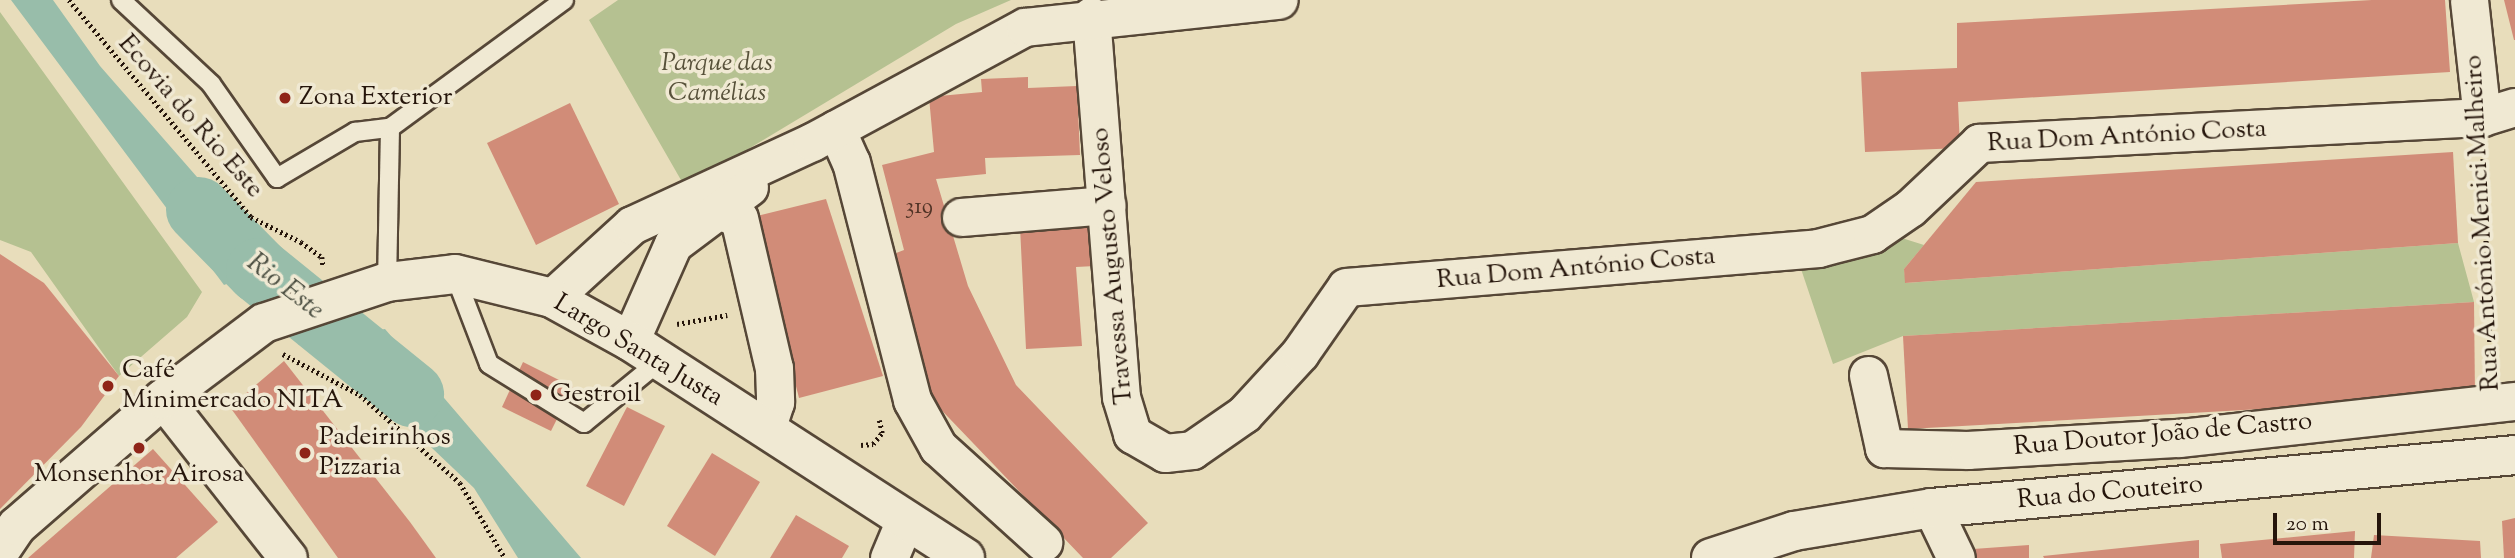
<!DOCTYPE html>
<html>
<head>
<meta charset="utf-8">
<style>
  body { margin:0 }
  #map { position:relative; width:2515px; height:558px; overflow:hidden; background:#e8ddbb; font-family:"Sorts Mill Goudy",serif }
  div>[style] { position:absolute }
  .green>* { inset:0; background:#b5c191 }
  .water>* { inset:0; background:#98bdaa }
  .river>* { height:65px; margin:-32.5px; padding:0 32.5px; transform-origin:32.5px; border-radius:32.5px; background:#98bdaa }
  .building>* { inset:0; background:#d18c78 }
  .path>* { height:4.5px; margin-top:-2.25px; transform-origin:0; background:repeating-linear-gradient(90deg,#25150b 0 2px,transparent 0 5.5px) }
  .roads { filter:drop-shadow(2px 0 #564737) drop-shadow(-2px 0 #564737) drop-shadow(0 2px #564737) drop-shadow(0 -2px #564737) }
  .service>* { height:18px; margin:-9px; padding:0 9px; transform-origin:9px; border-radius:9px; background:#f0e9d3 }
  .minor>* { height:37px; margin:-18.5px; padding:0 18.5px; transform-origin:18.5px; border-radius:18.5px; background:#f0e9d3 }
  .secondary>* { height:38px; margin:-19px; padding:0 19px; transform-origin:19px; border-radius:19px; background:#f0e9d3 }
  .dots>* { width:19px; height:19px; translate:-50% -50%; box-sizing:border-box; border:4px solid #f0e9d3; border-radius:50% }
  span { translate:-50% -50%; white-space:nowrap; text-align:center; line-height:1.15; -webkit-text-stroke:7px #f0e9d3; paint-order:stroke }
  .number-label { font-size:23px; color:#503326 }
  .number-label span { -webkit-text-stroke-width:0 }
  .park-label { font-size:26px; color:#57513a; font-style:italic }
  .poi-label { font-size:26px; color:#25150b }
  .left { translate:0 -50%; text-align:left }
  .street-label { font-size:26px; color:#25150b }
  .water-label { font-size:28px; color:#4d5043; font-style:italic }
  .scale { position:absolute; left:2273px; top:513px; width:108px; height:32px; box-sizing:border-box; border:4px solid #25150b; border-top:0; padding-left:9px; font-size:21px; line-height:24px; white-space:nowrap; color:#25150b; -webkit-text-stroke:5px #f0e9d3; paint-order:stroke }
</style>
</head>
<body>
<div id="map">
  <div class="green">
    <i style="clip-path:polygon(618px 0,1011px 0,956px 24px,685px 187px,589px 20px)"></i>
    <i style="clip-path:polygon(0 12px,202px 292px,187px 317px,119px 376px,31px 252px,0 240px)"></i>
    <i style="clip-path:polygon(1889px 234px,1924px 245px,1904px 269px,1906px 283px,2458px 243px,2474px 302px,1903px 336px,1833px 364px,1800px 266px,1862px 257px)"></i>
  </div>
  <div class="water">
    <i style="clip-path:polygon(11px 0,53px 0,100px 66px,218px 201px,292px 258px,224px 285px)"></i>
    <i style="clip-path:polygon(385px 329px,581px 558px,518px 558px,474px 488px,370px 389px,298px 344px)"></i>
  </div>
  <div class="river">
    <i style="left:198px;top:209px;width:86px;rotate:45.5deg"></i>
    <i style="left:258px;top:270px;width:197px;rotate:39deg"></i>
  </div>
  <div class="building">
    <i style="clip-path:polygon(2372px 0,2445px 0,2450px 72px,1958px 102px,1960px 148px,1865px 152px,1861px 72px,1957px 68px,1957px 23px)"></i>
    <i style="clip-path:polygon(2504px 0,2515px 0,2515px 40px,2514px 40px)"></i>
    <i style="clip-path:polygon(1028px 77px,1028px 88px,1077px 86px,1080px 155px,985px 158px,986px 174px,936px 179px,968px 286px,1016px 385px,1148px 523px,1111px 558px,1083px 558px,927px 395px,891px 255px,904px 250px,882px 165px,934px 152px,929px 97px,982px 92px,981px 79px)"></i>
    <i style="clip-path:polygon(570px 103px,619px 204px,536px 245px,487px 143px)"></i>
    <i style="clip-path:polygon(2453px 152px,2458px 243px,1905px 283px,1904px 269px,1976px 182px)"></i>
    <i style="clip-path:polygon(826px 199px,883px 376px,799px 398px,753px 217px)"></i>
    <i style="clip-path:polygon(1092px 220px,1095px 266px,1076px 267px,1082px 346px,1026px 349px,1020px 227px)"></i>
    <i style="clip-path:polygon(0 254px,44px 283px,119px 376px,81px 427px,0 509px)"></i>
    <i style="clip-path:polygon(2474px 302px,2475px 397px,1908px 429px,1903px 336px)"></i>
    <i style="clip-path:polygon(284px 361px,410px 522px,436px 558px,338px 558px,230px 407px)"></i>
    <i style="clip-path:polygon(523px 362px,573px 387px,551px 431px,502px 407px)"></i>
    <i style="clip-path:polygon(627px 407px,665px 426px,624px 506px,586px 486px)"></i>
    <i style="clip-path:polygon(153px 449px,218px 522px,176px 558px,28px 558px)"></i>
    <i style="clip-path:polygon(712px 453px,760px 482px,715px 556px,667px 526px)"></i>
    <i style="clip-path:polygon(796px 515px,849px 546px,842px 558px,770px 558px)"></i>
    <i style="clip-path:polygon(2515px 518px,2515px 558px,2504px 558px,2502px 521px)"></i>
    <i style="clip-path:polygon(2355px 531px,2354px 558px,2222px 558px,2220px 544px)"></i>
    <i style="clip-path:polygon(2374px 535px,2480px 541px,2481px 558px,2371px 558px)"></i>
    <i style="clip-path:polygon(2199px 540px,2199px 558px,2044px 558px,2043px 556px)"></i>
    <i style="clip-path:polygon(2029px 545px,2029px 558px,1975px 558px,1973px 549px)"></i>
  </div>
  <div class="path">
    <i style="left:69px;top:0;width:283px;rotate:50deg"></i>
    <i style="left:251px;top:217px;width:56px;rotate:26.6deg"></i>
    <i style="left:301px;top:242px;width:26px;rotate:36deg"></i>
    <i style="left:322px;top:257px;width:8px;rotate:83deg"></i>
    <i style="left:2483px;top:153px;width:215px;rotate:87.9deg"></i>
    <i style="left:677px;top:324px;width:51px;rotate:-10.2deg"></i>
    <i style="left:283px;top:354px;width:87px;rotate:28deg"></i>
    <i style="left:360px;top:395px;width:133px;rotate:41.3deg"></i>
    <i style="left:460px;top:483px;width:87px;rotate:59deg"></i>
    <i style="left:861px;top:445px;width:12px;rotate:-5deg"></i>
    <i style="left:873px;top:444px;width:14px;rotate:-51deg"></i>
    <i style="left:882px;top:433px;width:13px;rotate:-103deg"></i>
  </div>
  <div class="roads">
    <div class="service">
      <i style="left:121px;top:0;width:123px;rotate:43deg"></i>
      <i style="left:211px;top:84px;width:115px;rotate:54.9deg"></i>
      <i style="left:277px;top:178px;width:91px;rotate:-30.5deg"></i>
      <i style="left:355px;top:132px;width:35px;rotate:-7deg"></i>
      <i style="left:390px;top:128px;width:154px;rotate:91.1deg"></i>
      <i style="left:390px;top:128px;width:216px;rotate:-36.3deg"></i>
      <i style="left:456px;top:278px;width:92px;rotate:69deg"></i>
      <i style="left:489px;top:364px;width:112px;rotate:31.8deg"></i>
      <i style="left:584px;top:423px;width:99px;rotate:-39.3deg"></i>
    </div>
    <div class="minor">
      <i style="left:2469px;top:0;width:118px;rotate:83.7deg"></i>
      <i style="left:1091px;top:16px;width:382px;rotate:85.5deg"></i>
      <i style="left:1121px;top:397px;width:39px;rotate:73deg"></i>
      <i style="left:1132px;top:434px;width:38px;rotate:30deg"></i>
      <i style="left:1165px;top:453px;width:27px;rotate:-6deg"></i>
      <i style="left:1192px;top:450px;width:63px;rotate:-34.7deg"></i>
      <i style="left:1244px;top:414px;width:83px;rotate:-47.4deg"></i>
      <i style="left:1300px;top:353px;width:80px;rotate:-55.1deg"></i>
      <i style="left:1346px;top:287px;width:474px;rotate:-4.7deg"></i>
      <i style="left:1818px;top:248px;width:56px;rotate:-14.5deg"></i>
      <i style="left:1872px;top:234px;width:46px;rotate:-34.4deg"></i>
      <i style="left:1910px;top:208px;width:95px;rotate:-43.3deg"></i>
      <i style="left:1979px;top:143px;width:504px;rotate:-2.96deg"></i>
      <i style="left:2482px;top:117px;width:34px;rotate:-17deg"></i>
      <i style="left:836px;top:129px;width:36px;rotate:66deg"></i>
      <i style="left:851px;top:162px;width:246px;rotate:75.6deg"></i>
      <i style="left:912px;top:400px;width:54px;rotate:61deg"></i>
      <i style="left:938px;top:447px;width:142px;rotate:42.1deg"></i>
      <i style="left:718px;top:210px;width:22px;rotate:21deg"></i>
      <i style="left:739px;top:218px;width:154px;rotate:76.9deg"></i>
      <i style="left:774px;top:368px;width:34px;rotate:88deg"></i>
      <i style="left:775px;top:402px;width:28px;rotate:108deg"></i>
      <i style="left:961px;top:217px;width:146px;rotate:-4.7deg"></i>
      <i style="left:552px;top:298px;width:108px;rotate:-42.4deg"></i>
      <i style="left:632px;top:225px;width:198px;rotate:-24.8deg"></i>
      <i style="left:812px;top:142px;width:242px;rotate:-28.4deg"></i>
      <i style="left:1025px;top:27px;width:255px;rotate:-6.1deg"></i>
      <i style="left:630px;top:341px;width:106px;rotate:-66.1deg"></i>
      <i style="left:673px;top:244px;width:95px;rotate:-36.9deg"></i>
      <i style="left:1868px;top:375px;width:75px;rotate:77.6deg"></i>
      <i style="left:1884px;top:448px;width:84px;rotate:1.4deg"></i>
      <i style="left:1968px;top:450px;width:211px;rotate:-3.3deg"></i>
      <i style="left:2179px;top:438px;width:338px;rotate:-6.3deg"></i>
      <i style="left:163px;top:399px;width:202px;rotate:51.8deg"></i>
      <i style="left:1932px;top:508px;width:55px;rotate:64.4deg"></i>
      <i style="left:889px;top:558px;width:41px;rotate:-67.2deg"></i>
    </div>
    <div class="secondary">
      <i style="left:0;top:551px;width:30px;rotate:-56deg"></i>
      <i style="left:17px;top:526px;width:194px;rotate:-41deg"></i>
      <i style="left:163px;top:399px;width:126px;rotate:-37deg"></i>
      <i style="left:264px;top:323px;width:130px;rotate:-18.4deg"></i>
      <i style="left:387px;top:282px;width:68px;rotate:-6.7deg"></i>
      <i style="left:455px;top:274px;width:100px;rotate:13.9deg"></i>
      <i style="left:552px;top:298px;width:89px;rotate:28.9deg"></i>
      <i style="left:630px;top:341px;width:399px;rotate:32.9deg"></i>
      <i style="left:1711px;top:558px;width:87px;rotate:-18deg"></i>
      <i style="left:1794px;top:531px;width:140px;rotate:-9.5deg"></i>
      <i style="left:1932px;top:508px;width:585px;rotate:-5.19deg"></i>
    </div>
  </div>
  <div class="dots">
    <i style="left:285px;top:98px;background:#8f2418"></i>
    <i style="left:108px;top:386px;background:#8f2418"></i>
    <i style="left:536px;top:395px;background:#8f2418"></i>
    <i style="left:139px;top:448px;background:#8f2418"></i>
    <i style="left:305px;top:453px;background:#8f2418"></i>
  </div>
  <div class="number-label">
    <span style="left:919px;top:208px">319</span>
  </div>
  <div class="park-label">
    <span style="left:717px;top:79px">Parque das<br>Camélias</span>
  </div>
  <div class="poi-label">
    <span class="left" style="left:299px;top:98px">Zona Exterior</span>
    <span class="left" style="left:122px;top:386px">Café<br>Minimercado NITA</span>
    <span class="left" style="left:550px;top:395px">Gestroil</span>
    <span class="left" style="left:319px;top:453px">Padeirinhos<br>Pizzaria</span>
    <span style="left:139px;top:475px">Monsenhor Airosa</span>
  </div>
  <div class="street-label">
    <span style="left:190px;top:117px;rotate:49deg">Ecovia do Rio Este</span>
    <span style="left:2127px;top:137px;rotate:-3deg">Rua Dom António Costa</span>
    <span style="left:2483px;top:223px;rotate:-93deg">Rua António Menici Malheiro</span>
    <span style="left:1113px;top:266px;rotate:-95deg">Travessa Augusto Veloso</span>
    <span style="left:1576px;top:269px;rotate:-5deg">Rua Dom António Costa</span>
    <span style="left:638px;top:351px;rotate:31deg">Largo Santa Justa</span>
    <span style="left:2163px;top:435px;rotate:-5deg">Rua Doutor João de Castro</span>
    <span style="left:2110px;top:493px;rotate:-5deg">Rua do Couteiro</span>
  </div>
  <div class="water-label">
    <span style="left:285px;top:287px;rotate:38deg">Rio Este</span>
  </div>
  <div class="scale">20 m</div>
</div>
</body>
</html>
